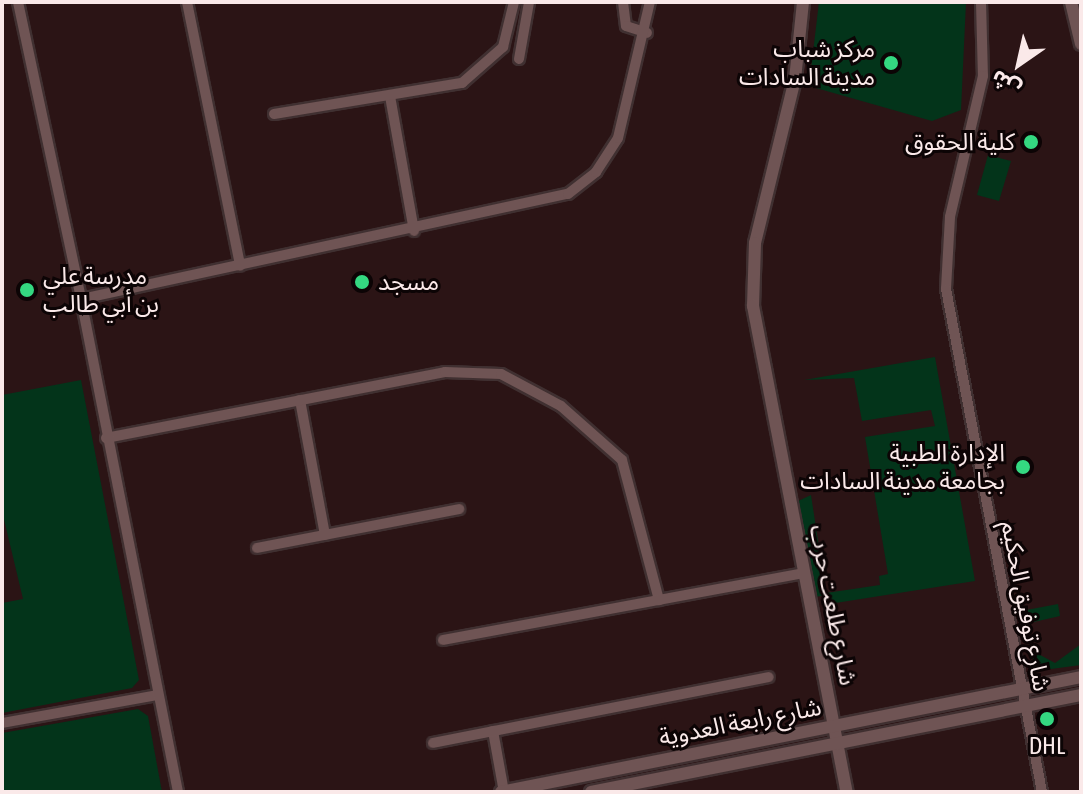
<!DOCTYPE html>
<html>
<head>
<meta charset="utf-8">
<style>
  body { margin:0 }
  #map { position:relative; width:1083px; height:794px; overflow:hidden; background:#2b1415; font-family:"Asap Condensed","Noto Sans Arabic",sans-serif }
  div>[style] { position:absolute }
  .green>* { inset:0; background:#03341a }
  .roads { filter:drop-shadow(2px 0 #403031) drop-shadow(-2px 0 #403031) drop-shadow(0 2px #403031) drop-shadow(0 -2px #403031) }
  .minor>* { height:10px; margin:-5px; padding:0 5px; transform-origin:5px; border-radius:5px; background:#6f5454 }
  .tertiary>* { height:12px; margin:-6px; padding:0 6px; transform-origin:6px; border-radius:6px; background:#6f5454 }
  .dots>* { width:22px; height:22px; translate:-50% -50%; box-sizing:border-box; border:4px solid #0c0405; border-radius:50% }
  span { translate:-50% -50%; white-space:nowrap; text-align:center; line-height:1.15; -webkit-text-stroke:6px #0c0405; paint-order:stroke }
  .poi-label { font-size:24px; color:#fae9e9 }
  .right { translate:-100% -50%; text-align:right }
  .left { translate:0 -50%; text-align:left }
  .street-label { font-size:24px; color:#fae9e9 }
  .frame { position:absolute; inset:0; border:4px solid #fae9e9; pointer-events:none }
  .north { position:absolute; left:979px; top:24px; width:80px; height:80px; -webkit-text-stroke:6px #0c0405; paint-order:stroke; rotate:214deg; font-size:22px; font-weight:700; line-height:32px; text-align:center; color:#fae9e9 }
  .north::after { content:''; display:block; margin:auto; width:28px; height:36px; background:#fae9e9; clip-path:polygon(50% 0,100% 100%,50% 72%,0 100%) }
</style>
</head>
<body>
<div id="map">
  <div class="green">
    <i style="clip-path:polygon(819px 2px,966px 2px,961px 110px,932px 121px,809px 86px)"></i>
    <i style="clip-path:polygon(988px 155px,1011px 161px,999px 201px,977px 195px)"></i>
    <i style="clip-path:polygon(935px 357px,975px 581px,829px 604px,827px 595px,815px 597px,796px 502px,811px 495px,826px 593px,880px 585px,879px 576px,888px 574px,865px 437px,935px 426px,931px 410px,862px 421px,854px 378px,804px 380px)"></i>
    <i style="clip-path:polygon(81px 380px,139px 680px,132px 688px,2px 713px,2px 603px,23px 599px,2px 511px,2px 395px)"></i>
    <i style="clip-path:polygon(1058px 604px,1060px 616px,1025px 624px,1031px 650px,1055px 663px,1081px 644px,1081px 665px,1036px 671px,1021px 611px)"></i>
    <i style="clip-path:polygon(138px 709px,148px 716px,162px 792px,2px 792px,2px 733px)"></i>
  </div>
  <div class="roads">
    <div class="minor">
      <i style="left:18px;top:2px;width:304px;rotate:78deg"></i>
      <i style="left:187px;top:2px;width:269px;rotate:78.6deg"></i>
      <i style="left:623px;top:2px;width:24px;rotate:83deg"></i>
      <i style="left:626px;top:26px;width:22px;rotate:18deg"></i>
      <i style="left:981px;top:2px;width:74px;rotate:88.5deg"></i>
      <i style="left:983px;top:76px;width:145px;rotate:103.2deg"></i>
      <i style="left:950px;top:217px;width:72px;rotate:93.2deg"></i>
      <i style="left:946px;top:289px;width:512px;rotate:79.19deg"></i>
      <i style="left:519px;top:59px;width:58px;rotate:-80deg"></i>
      <i style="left:390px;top:96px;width:137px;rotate:79.9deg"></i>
      <i style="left:274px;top:114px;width:191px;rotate:-9.4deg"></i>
      <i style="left:462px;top:83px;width:55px;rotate:-41.3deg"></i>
      <i style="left:503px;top:47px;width:46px;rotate:-76.3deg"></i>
      <i style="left:300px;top:400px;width:137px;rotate:79.5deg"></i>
      <i style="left:106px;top:438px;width:345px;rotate:-11deg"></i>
      <i style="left:445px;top:372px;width:56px;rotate:2deg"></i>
      <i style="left:501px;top:374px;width:68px;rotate:28.1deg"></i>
      <i style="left:561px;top:406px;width:81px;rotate:41.5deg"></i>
      <i style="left:622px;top:460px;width:145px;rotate:75.2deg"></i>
      <i style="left:257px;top:548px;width:206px;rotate:-10.9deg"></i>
      <i style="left:443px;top:640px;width:367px;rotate:-10.5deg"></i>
      <i style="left:2px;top:723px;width:158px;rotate:-10.2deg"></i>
      <i style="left:493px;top:731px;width:62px;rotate:79.8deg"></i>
      <i style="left:433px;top:743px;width:342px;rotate:-11.1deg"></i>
      <i style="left:178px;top:792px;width:502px;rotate:-101.13deg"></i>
      <i style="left:81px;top:299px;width:498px;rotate:-12.2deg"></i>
      <i style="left:568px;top:194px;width:36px;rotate:-38deg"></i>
      <i style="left:596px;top:172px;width:40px;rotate:-57.1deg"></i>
      <i style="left:618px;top:138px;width:140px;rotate:-76.8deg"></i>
    </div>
    <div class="tertiary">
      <i style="left:803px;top:2px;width:77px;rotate:95.9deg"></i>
      <i style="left:795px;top:79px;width:169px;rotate:103.7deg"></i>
      <i style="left:755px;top:243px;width:63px;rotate:91.8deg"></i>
      <i style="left:753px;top:306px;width:495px;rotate:79.1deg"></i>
      <i style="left:1071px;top:2px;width:43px;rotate:76.6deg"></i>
      <i style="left:501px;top:792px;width:591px;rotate:-11.21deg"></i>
      <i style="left:591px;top:792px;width:500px;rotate:-11.2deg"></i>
    </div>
  </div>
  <div class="dots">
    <i style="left:891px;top:63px;background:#34d881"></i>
    <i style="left:1031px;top:142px;background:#34d881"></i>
    <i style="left:362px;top:282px;background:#34d881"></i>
    <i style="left:27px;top:290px;background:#34d881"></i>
    <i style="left:1023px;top:467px;background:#34d881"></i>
    <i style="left:1047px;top:719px;background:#34d881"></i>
  </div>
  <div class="poi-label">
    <span class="right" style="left:875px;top:63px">مركز شباب<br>مدينة السادات</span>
    <span class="right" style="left:1015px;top:142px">كلية الحقوق</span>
    <span class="left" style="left:43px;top:290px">مدرسة علي<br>بن أبي طالب</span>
    <span class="left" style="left:378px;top:282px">مسجد</span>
    <span class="right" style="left:1005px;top:467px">الإدارة الطبية<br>بجامعة مدينة السادات</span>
    <span style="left:1047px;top:746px">DHL</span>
  </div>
  <div class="street-label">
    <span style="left:833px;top:605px;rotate:79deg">شارع طلعت حرب</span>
    <span style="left:1026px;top:606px;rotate:79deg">شارع توفيق الحكيم</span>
    <span style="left:740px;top:722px;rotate:-11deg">شارع رابعة العدوية</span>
  </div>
  <div class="frame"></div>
  <div class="north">ش</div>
</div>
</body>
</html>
